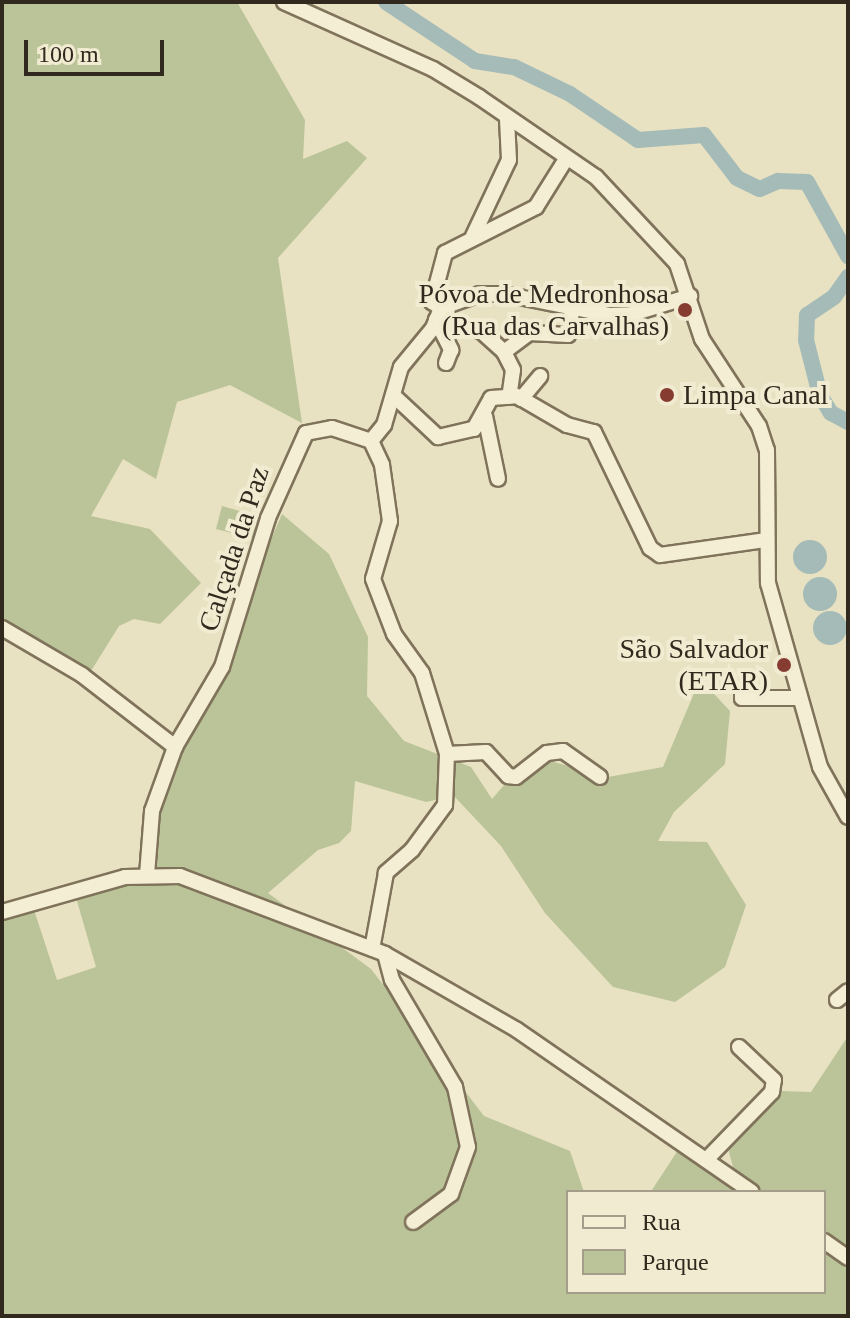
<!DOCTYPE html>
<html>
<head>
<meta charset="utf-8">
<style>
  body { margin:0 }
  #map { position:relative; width:850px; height:1318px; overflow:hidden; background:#e8e1c2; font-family:Georgia,serif }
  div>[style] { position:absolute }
  .green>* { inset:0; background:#bac498 }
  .water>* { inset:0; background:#a4bbb7 }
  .round { border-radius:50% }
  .river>* { height:16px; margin:-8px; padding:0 8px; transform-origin:8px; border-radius:8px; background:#a4bbb7 }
  .roads { filter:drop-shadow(2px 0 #80735b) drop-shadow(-2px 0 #80735b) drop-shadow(0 2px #80735b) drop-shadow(0 -2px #80735b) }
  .minor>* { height:14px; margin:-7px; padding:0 7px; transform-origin:7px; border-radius:7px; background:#f4eed4 }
  .dots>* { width:22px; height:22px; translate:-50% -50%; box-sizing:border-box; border:4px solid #f0ebd1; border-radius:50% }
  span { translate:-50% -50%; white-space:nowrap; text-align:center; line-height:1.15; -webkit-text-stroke:8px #f0ebd1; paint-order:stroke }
  .poi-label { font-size:28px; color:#31291e }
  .right { translate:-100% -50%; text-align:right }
  .left { translate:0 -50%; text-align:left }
  .street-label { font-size:28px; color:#31291e }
  .frame { position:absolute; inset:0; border:4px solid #31291e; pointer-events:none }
  .legend { position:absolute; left:566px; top:1190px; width:260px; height:104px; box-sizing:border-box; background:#f0ebd1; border:2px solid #a49d89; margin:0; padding:10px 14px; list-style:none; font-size:24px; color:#31291e }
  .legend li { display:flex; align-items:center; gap:16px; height:40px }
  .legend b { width:40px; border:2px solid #a49d89 }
  .scale { position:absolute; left:24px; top:40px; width:140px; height:36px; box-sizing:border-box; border:4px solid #31291e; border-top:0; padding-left:10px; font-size:24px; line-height:28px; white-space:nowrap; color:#31291e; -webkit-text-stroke:6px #f0ebd1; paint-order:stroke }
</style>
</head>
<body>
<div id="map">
  <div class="green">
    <i style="clip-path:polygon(2px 2px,237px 2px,305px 120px,303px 159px,347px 141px,367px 158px,278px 258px,302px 423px,230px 385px,177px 402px,156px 479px,123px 459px,91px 516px,150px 529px,201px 583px,160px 624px,134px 619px,119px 626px,91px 671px,2px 622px)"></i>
    <i style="clip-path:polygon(222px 506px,261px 517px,255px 539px,216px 529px)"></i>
    <i style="clip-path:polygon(282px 514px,329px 554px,368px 637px,367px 696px,404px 741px,471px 767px,492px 799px,505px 784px,550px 761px,608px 777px,663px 767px,700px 679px,730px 711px,725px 764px,674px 812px,658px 841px,707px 842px,746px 905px,725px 967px,675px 1002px,613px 987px,545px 913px,501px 846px,454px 796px,426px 802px,355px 781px,351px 831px,339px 843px,318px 850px,268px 893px,371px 969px,484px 1116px,570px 1151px,584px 1192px,568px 1192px,568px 1292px,824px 1292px,824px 1192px,645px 1192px,652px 1190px,678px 1150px,734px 1171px,728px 1148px,734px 1141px,780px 1091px,811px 1092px,848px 1036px,848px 1316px,2px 1316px,2px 920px,34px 910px,57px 980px,96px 967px,75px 894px,147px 875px,168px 780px)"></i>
  </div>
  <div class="water">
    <i class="round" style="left:793px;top:540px;width:34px;height:34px"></i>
    <i class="round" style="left:803px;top:577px;width:34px;height:34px"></i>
    <i class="round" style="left:813px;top:611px;width:34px;height:34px"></i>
  </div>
  <div class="river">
    <i style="left:386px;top:2px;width:107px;rotate:33.5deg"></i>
    <i style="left:475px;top:61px;width:39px;rotate:9deg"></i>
    <i style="left:514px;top:67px;width:62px;rotate:25.7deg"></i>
    <i style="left:570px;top:94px;width:82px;rotate:34.1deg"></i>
    <i style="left:638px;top:140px;width:66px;rotate:-4.3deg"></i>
    <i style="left:704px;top:135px;width:54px;rotate:52.5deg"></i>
    <i style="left:737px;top:178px;width:25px;rotate:26deg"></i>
    <i style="left:760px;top:189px;width:20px;rotate:-24deg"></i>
    <i style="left:778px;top:181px;width:29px;rotate:2deg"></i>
    <i style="left:807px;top:182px;width:85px;rotate:61deg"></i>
    <i style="left:848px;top:277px;width:24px;rotate:125deg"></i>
    <i style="left:834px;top:297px;width:32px;rotate:146deg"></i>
    <i style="left:807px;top:315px;width:25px;rotate:92deg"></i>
    <i style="left:806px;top:340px;width:57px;rotate:75.7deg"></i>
    <i style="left:820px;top:395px;width:21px;rotate:59deg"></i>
    <i style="left:831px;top:413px;width:19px;rotate:28deg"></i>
  </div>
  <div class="roads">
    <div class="minor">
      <i style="left:284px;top:2px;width:163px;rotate:24.2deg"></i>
      <i style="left:433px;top:69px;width:54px;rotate:31.3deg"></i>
      <i style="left:479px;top:97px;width:142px;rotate:34.4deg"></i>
      <i style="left:596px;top:177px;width:119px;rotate:47deg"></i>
      <i style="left:677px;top:264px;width:79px;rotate:71.6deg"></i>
      <i style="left:702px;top:339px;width:104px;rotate:56.8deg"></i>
      <i style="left:759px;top:426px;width:25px;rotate:72deg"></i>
      <i style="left:767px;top:450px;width:133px;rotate:89.6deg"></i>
      <i style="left:768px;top:583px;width:191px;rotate:74.2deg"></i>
      <i style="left:820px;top:767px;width:57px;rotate:60.8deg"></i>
      <i style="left:473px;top:236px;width:84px;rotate:-64.7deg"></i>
      <i style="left:509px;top:160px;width:41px;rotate:-92.8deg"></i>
      <i style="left:441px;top:308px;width:11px;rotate:-146deg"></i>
      <i style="left:432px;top:302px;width:51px;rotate:-75.1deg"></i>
      <i style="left:445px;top:253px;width:102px;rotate:-26.8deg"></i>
      <i style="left:536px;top:207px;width:57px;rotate:-58deg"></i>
      <i style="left:436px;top:320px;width:46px;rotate:13.7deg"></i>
      <i style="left:481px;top:331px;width:31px;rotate:42deg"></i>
      <i style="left:504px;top:352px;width:20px;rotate:63deg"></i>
      <i style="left:513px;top:370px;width:27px;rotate:98deg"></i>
      <i style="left:436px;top:320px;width:34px;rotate:63deg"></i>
      <i style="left:451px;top:350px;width:14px;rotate:111deg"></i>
      <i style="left:504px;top:352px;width:31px;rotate:-37deg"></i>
      <i style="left:529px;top:333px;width:39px;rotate:3deg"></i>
      <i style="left:568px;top:335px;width:28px;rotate:-80deg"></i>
      <i style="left:393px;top:395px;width:62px;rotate:43deg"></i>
      <i style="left:438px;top:437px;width:37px;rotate:-13deg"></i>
      <i style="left:474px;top:429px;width:35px;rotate:-61deg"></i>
      <i style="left:491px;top:398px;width:26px;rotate:-4deg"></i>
      <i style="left:517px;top:396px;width:58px;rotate:30.1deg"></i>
      <i style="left:567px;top:425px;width:28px;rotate:15deg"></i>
      <i style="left:594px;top:432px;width:129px;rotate:64.2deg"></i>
      <i style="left:650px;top:548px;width:12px;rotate:35deg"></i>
      <i style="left:660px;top:555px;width:106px;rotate:-8.1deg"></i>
      <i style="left:521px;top:399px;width:30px;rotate:-50deg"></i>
      <i style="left:485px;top:416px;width:64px;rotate:78.3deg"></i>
      <i style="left:371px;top:441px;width:26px;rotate:65deg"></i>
      <i style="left:382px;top:465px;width:57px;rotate:81.9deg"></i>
      <i style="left:390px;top:521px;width:60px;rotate:106.3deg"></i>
      <i style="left:373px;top:579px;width:59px;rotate:69.1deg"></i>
      <i style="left:394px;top:634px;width:48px;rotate:54.3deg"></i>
      <i style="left:422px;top:673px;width:85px;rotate:72.8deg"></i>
      <i style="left:447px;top:754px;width:51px;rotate:92.2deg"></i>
      <i style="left:445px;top:805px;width:56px;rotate:126.3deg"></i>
      <i style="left:412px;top:850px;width:35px;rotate:139deg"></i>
      <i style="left:386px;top:873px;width:77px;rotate:100.4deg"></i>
      <i style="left:2px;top:628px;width:93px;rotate:30.4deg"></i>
      <i style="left:82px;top:675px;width:118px;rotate:37.7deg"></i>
      <i style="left:742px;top:693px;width:5px;rotate:90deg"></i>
      <i style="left:742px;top:698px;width:57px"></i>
      <i style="left:447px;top:754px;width:39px;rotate:-3deg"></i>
      <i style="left:486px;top:752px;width:33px;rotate:47deg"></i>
      <i style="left:508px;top:776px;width:8px;rotate:7deg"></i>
      <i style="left:516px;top:777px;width:39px;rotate:-38deg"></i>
      <i style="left:547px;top:753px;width:16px;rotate:-7deg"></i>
      <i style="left:563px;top:751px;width:45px;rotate:35.1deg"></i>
      <i style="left:147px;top:875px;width:64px;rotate:-85.5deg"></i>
      <i style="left:152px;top:811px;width:68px;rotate:-70.2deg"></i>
      <i style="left:175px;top:747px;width:93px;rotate:-59.6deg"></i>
      <i style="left:222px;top:667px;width:156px;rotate:-72.8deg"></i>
      <i style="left:268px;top:518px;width:93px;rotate:-65.9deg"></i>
      <i style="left:306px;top:433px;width:26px;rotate:-11deg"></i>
      <i style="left:332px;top:428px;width:41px;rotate:18.4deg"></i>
      <i style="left:371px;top:441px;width:21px;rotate:-51deg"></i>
      <i style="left:384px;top:425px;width:60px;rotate:-73.7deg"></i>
      <i style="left:401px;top:367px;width:50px;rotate:-50.6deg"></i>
      <i style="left:433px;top:328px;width:22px;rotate:-68deg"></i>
      <i style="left:441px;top:308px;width:41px;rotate:-19.7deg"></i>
      <i style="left:480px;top:294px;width:24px"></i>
      <i style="left:504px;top:294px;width:107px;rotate:11.3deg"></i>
      <i style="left:609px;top:315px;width:23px;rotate:-2deg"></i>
      <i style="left:632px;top:314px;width:61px;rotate:-17.2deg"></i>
      <i style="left:2px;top:912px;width:128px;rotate:-15.9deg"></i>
      <i style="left:125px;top:877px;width:55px;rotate:-1deg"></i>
      <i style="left:180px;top:876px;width:219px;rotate:20.8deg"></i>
      <i style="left:385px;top:954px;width:152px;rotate:29.9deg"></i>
      <i style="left:517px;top:1030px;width:285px;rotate:34.6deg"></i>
      <i style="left:385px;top:954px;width:27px;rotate:75deg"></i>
      <i style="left:392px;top:980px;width:124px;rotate:59.5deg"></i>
      <i style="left:455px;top:1087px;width:61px;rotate:77.8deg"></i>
      <i style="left:468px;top:1147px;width:50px;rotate:109.9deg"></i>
      <i style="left:451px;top:1194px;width:47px;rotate:143.6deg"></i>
      <i style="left:837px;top:1000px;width:14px;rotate:-39deg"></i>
      <i style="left:706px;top:1160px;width:95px;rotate:-45.9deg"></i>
      <i style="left:772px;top:1092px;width:12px;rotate:-81deg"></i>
      <i style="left:774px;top:1080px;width:48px;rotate:-136.7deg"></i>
      <i style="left:824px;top:1241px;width:29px;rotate:35deg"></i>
    </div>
  </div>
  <div class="dots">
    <i style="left:685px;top:310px;background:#873c32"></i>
    <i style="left:667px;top:395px;background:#873c32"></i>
    <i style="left:784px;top:665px;background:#873c32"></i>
  </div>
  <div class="poi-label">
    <span class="right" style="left:669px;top:310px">Póvoa de Medronhosa<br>(Rua das Carvalhas)</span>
    <span class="left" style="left:683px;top:395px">Limpa Canal</span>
    <span class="right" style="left:768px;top:665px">São Salvador<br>(ETAR)</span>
  </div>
  <div class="street-label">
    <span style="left:234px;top:549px;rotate:-72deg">Calçada da Paz</span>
  </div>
  <div class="frame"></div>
  <ul class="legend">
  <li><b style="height:10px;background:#f4eed4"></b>Rua</li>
  <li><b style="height:22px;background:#bac498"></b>Parque</li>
  </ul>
  <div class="scale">100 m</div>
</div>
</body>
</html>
